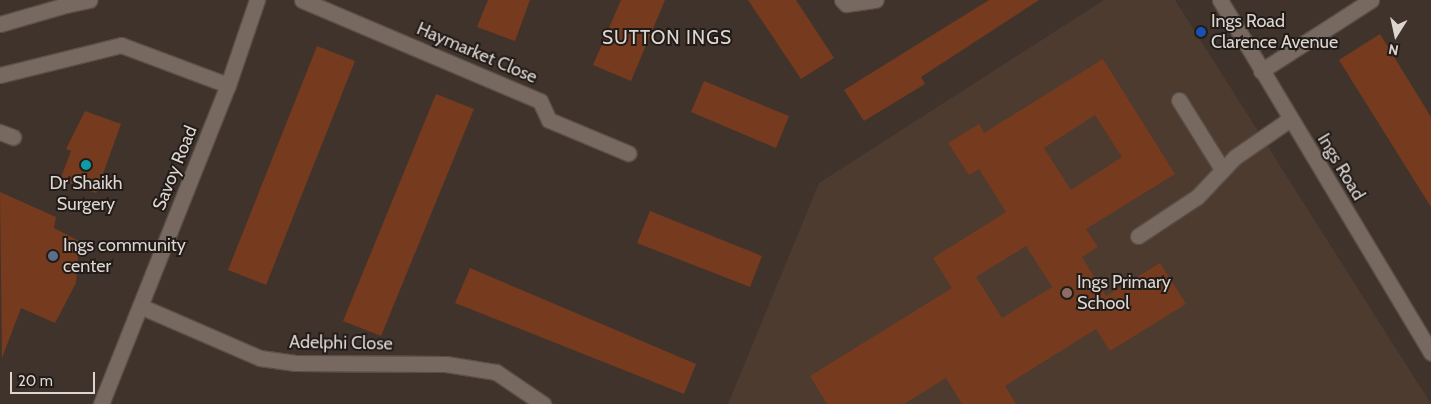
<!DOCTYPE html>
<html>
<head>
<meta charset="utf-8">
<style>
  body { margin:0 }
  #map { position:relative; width:1431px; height:404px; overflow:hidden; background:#40332b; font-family:Cabin,sans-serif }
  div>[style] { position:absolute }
  .built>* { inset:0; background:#4d3b2f }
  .building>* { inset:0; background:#763a1e }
  .roads { filter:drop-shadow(1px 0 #5a4f48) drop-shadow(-1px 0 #5a4f48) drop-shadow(0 1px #5a4f48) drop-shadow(0 -1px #5a4f48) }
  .minor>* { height:15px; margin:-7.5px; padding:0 7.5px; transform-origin:7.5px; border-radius:7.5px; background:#77695f }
  .dots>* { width:14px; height:14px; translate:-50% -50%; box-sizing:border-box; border:2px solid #221c19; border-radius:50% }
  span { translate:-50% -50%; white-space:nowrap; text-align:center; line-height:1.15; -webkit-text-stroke:4px #221c19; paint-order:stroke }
  .poi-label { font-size:18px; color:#ddd5d0 }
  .left { translate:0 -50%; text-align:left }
  .street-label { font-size:18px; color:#ddd5d0 }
  .neighbourhood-label { font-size:19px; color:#ddd5d0; letter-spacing:1px }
  .north { position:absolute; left:1371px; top:10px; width:50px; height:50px; -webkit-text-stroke:4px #221c19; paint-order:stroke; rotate:190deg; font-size:14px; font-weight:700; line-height:20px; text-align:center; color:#ddd5d0 }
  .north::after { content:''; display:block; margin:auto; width:18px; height:22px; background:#ddd5d0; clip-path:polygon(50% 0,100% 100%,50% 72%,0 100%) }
  .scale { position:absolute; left:10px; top:372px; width:85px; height:22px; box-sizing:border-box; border:2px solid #ddd5d0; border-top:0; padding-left:6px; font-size:15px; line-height:18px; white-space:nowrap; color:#ddd5d0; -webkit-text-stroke:4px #221c19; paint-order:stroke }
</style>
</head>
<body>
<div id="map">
  <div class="built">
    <i style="clip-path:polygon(1104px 0,1175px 0,1431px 404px,728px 404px,819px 183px)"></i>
  </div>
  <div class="building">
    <i style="clip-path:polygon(488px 0,530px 0,515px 41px,477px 27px)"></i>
    <i style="clip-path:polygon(621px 0,665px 0,631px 81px,593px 65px)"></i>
    <i style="clip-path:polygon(748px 0,796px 0,834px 58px,801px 79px)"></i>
    <i style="clip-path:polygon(989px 0,1039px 0,921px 77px,925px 84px,864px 121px,844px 90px)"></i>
    <i style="clip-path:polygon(1380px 34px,1431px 117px,1431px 207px,1339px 60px)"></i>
    <i style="clip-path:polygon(317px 46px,355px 61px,266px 285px,228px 270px)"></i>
    <i style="clip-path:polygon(evenodd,1103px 59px,1175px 174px,1086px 229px,1098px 247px,1082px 257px,1106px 296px,1160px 263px,1186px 304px,1110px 351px,1096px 329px,1005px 386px,1016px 404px,962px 404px,946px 378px,904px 404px,827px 404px,810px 376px,952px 288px,933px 258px,1006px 212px,979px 169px,969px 175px,948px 143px,979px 124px,984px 133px,1103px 59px,1095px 115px,1122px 157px,1071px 190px,1044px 148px,1095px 115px,1103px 59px,1026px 246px,1052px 287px,1002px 318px,976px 277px,1026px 246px)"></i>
    <i style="clip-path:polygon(704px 81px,789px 116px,776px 148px,691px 112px)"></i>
    <i style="clip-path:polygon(436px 94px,474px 109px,381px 336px,343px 321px)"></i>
    <i style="clip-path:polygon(85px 111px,121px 124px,96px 193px,60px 180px,71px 151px,66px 149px)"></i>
    <i style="clip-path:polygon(0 192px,56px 217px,54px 228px,79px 241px,76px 283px,55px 323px,21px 308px,2px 358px)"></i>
    <i style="clip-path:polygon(650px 211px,762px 256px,750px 287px,637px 243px)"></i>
    <i style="clip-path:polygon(470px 268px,696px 364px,684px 394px,455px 303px)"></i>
  </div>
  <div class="roads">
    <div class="minor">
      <i style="left:64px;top:0;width:5px;rotate:68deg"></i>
      <i style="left:66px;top:5px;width:24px;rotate:-12deg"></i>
      <i style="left:302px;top:0;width:259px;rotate:23deg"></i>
      <i style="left:540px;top:101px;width:21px;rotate:65deg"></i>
      <i style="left:549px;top:120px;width:86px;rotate:22.7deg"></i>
      <i style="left:842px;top:0;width:6px;rotate:45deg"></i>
      <i style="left:846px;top:4px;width:30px;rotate:-8deg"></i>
      <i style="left:1220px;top:0;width:411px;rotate:59.1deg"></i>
      <i style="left:0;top:24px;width:69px;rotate:-16.1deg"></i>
      <i style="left:1261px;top:71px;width:131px;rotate:-32.8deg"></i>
      <i style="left:0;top:75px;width:125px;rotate:-13.9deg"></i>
      <i style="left:121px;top:45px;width:114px;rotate:20.5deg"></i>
      <i style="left:1179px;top:100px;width:81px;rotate:58.1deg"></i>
      <i style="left:0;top:132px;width:14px;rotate:21deg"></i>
      <i style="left:1138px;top:236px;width:71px;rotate:-33.5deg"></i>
      <i style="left:1197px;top:197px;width:55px;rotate:-46.5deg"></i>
      <i style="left:1235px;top:157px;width:67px;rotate:-34.6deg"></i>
      <i style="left:140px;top:306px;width:131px;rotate:23.4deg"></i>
      <i style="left:260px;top:358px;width:34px;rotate:8deg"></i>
      <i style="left:294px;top:363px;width:152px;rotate:0.4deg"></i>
      <i style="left:446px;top:364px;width:51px;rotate:9.1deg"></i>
      <i style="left:496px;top:372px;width:57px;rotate:34.2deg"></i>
      <i style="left:101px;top:404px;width:343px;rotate:-68.3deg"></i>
      <i style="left:228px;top:85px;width:90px;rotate:-71.2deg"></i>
    </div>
  </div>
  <div class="dots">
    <i style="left:1201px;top:32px;background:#1a4fb4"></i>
    <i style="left:86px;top:165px;background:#0f9aa8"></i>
    <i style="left:53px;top:256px;background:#5c6f8a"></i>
    <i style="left:1067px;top:293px;background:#8d6e63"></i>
  </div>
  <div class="poi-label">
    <span class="left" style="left:1211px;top:32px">Ings Road<br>Clarence Avenue</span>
    <span style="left:86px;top:194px">Dr Shaikh<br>Surgery</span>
    <span class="left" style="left:63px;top:256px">Ings community<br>center</span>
    <span class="left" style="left:1077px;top:293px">Ings Primary<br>School</span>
  </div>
  <div class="street-label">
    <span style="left:477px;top:53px;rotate:23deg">Haymarket Close</span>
    <span style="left:1341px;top:167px;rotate:59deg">Ings Road</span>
    <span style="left:175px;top:168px;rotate:-68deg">Savoy Road</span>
    <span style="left:341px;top:343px;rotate:1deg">Adelphi Close</span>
  </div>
  <div class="neighbourhood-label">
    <span style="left:667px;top:38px">SUTTON INGS</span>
  </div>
  <div class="north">N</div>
  <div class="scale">20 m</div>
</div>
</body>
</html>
